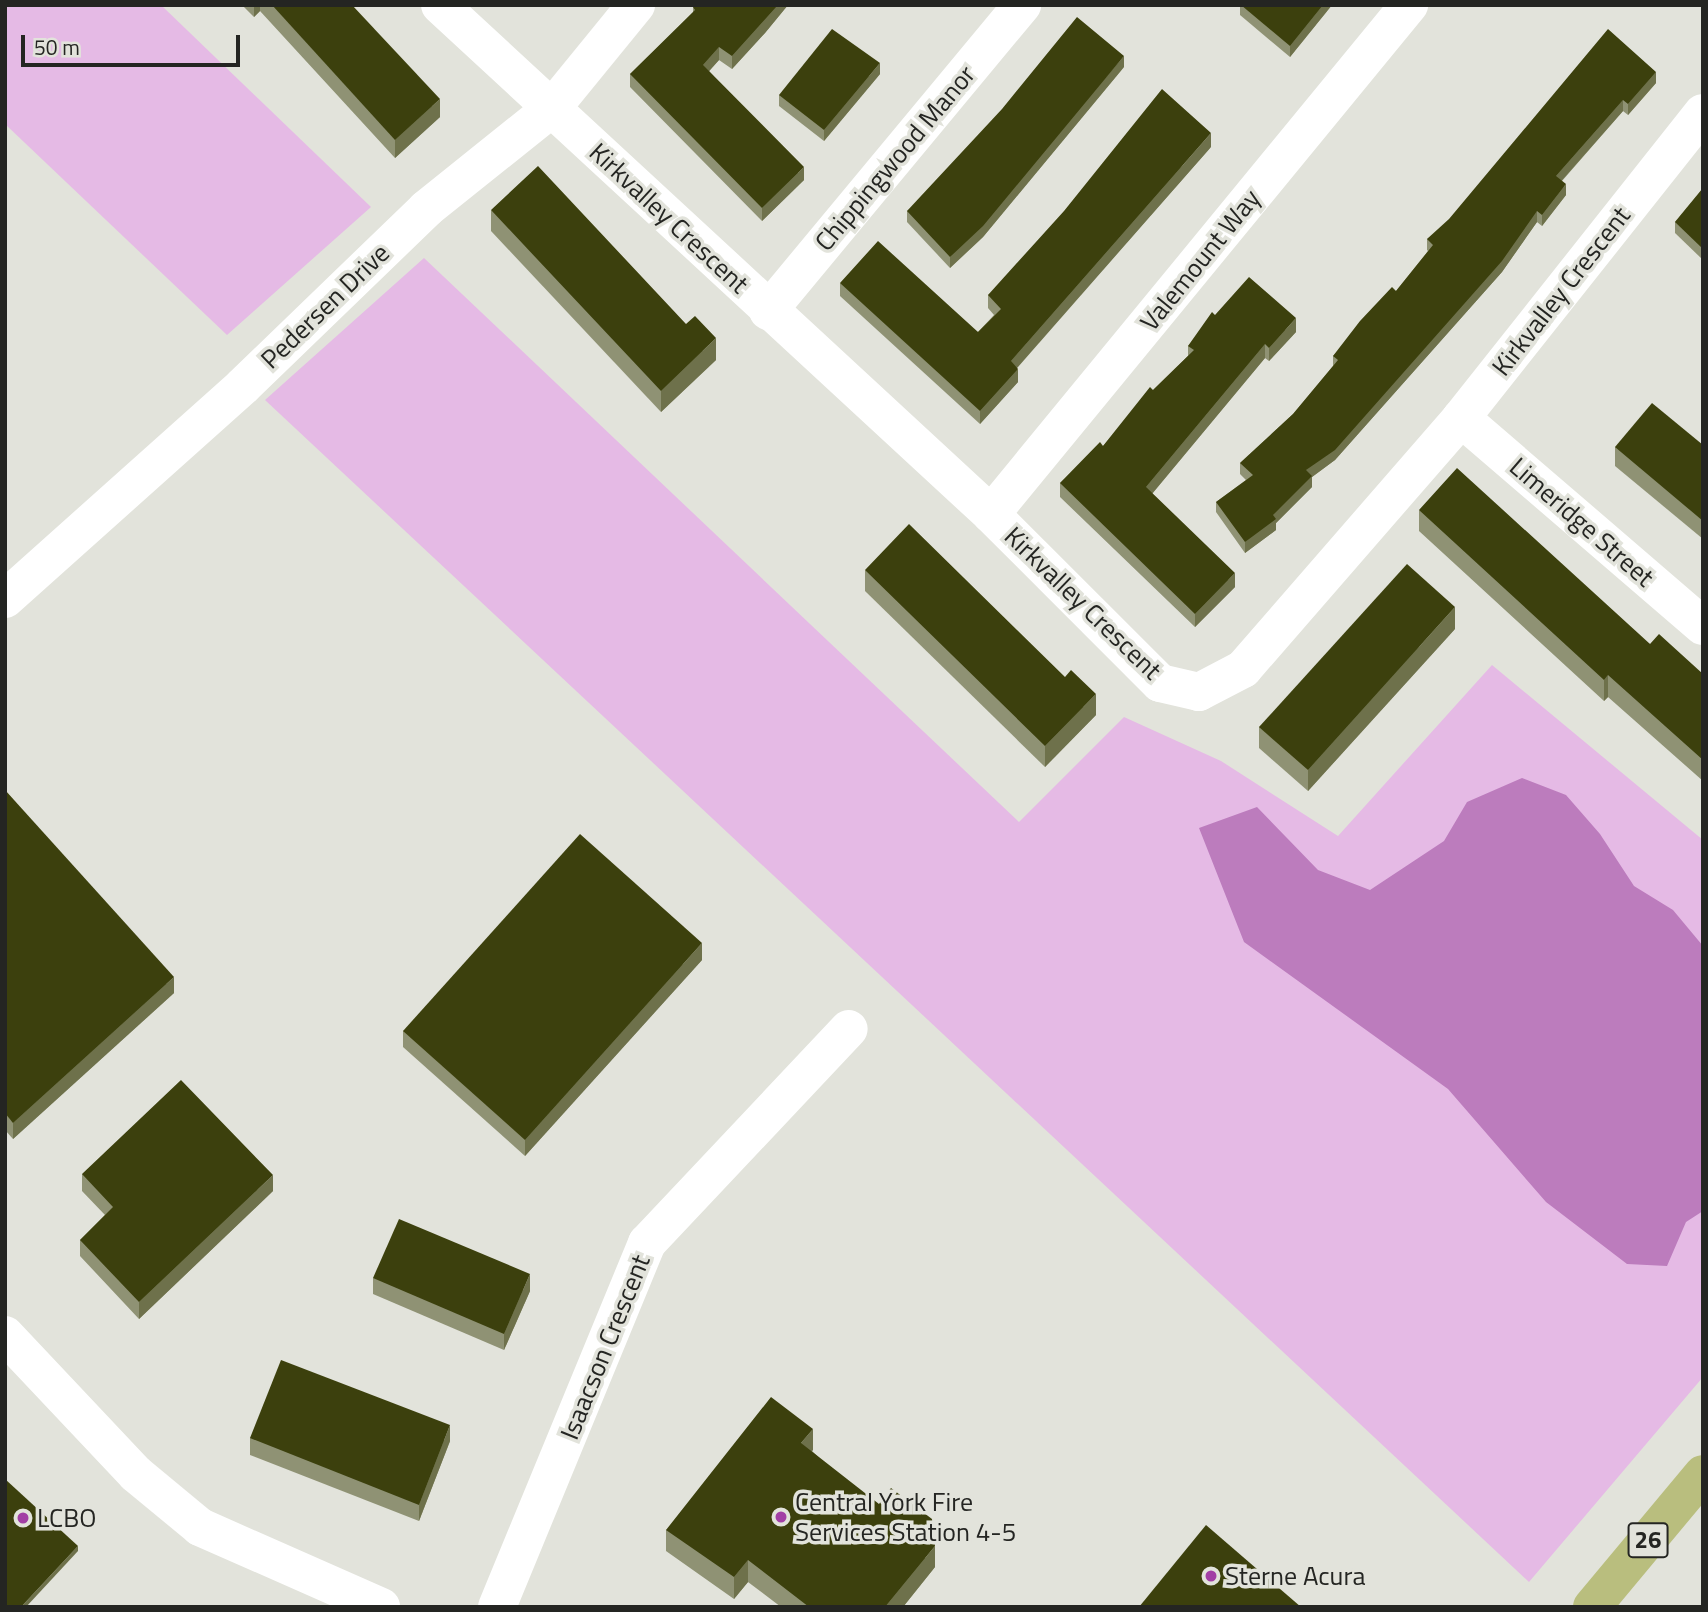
<!DOCTYPE html>
<html>
<head>
<meta charset="utf-8">
<style>
  body { margin:0 }
  #map { position:relative; width:1708px; height:1612px; overflow:hidden; background:#e2e3db; font-family:"Titillium Web",sans-serif }
  div>[style] { position:absolute }
  .green>* { inset:0; background:#e5bae5 }
  .water>* { inset:0; background:#bc7cbd }
  .minor>* { height:38px; margin:-19px; padding:0 19px; transform-origin:19px; border-radius:19px; background:#fff }
  .major>* { height:38px; margin:-19px; padding:0 19px; transform-origin:19px; border-radius:19px; background:#b9be7e }
  .wall>* { inset:0; background:#8f9274 }
  .shaded-wall>* { inset:0; background:#6e714b }
  .building>* { inset:0; background:#3c400d }
  .dots>* { width:19px; height:19px; translate:-50% -50%; box-sizing:border-box; border:4px solid #e2e3db; border-radius:50% }
  span { translate:-50% -50%; white-space:nowrap; text-align:center; line-height:1.15; -webkit-text-stroke:7px #e2e3db; paint-order:stroke }
  .shield-label span { padding:2px 5px; background:#e2e3db; border:2px solid; border-radius:5px; -webkit-text-stroke-width:0 }
  .shield-label { font-size:24px; color:#242522; font-weight:700 }
  .street-label { font-size:26px; color:#242522 }
  .poi-label { font-size:26px; color:#242522 }
  .left { translate:0 -50%; text-align:left }
  .frame { position:absolute; inset:0; border:7px solid #242522; pointer-events:none }
  .scale { position:absolute; left:21px; top:35px; width:219px; height:32px; box-sizing:border-box; border:4px solid #242522; border-top:0; padding-left:9px; font-size:21px; line-height:24px; white-space:nowrap; color:#242522; -webkit-text-stroke:5px #e2e3db; paint-order:stroke }
</style>
</head>
<body>
<div id="map">
  <div class="green">
    <i style="clip-path:polygon(5px 5px,161px 5px,371px 207px,227px 335px,5px 124px)"></i>
    <i style="clip-path:polygon(424px 258px,1019px 822px,1124px 717px,1221px 761px,1338px 836px,1492px 665px,1703px 840px,1703px 1377px,1529px 1582px,265px 400px)"></i>
  </div>
  <div class="water">
    <i style="clip-path:polygon(1522px 778px,1566px 795px,1600px 834px,1634px 886px,1673px 910px,1703px 946px,1703px 1211px,1686px 1222px,1667px 1266px,1627px 1264px,1546px 1202px,1448px 1089px,1244px 942px,1199px 828px,1257px 807px,1318px 870px,1370px 890px,1444px 841px,1467px 802px)"></i>
  </div>
  <div class="minor">
    <i style="left:440px;top:5px;width:750px;rotate:42.73deg"></i>
    <i style="left:991px;top:514px;width:239px;rotate:45deg"></i>
    <i style="left:1160px;top:683px;width:40px;rotate:13deg"></i>
    <i style="left:1199px;top:692px;width:50px;rotate:-27.6deg"></i>
    <i style="left:1243px;top:669px;width:332px;rotate:-49deg"></i>
    <i style="left:1461px;top:418px;width:389px;rotate:-51.6deg"></i>
    <i style="left:768px;top:311px;width:398px;rotate:-50.3deg"></i>
    <i style="left:1461px;top:418px;width:319px;rotate:40.7deg"></i>
    <i style="left:991px;top:514px;width:659px;rotate:-50.61deg"></i>
    <i style="left:5px;top:599px;width:319px;rotate:-41.8deg"></i>
    <i style="left:243px;top:386px;width:255px;rotate:-44deg"></i>
    <i style="left:426px;top:209px;width:161px;rotate:-38.7deg"></i>
    <i style="left:552px;top:108px;width:133px;rotate:-50.8deg"></i>
    <i style="left:5px;top:1335px;width:191px;rotate:46.7deg"></i>
    <i style="left:136px;top:1474px;width:83px;rotate:39.6deg"></i>
    <i style="left:200px;top:1527px;width:198px;rotate:23.8deg"></i>
    <i style="left:497px;top:1607px;width:394px;rotate:-67.6deg"></i>
    <i style="left:647px;top:1243px;width:294px;rotate:-46.7deg"></i>
  </div>
  <div class="major">
    <i style="left:1592px;top:1607px;width:173px;rotate:-50.2deg"></i>
  </div>
  <div class="wall">
    <i style="clip-path:polygon(242px 5px,352px 5px,440px 117px,395px 158px,260px 11px,254px 17px)"></i>
    <i style="clip-path:polygon(694px 5px,788px 5px,765px 33px,732px 69px,719px 60px,709px 71px,804px 180px,762px 221px,630px 87px,630px 74px,693px 13px,693px 7px)"></i>
    <i style="clip-path:polygon(1240px 5px,1332px 5px,1290px 57px,1240px 15px)"></i>
    <i style="clip-path:polygon(1124px 67px,983px 237px,950px 268px,907px 222px,907px 211px)"></i>
    <i style="clip-path:polygon(1656px 72px,1656px 83px,1628px 115px,1623px 111px,1562px 181px,1566px 195px,1542px 226px,1537px 222px,1502px 272px,1335px 460px,1312px 477px,1312px 487px,1276px 523px,1276px 530px,1245px 553px,1216px 512px,1216px 502px,1246px 480px,1240px 474px,1240px 463px,1293px 414px,1333px 366px,1333px 356px,1396px 291px,1428px 251px,1427px 250px,1427px 239px)"></i>
    <i style="clip-path:polygon(880px 74px,824px 141px,779px 106px,779px 95px)"></i>
    <i style="clip-path:polygon(1211px 147px,1017px 367px,1018px 382px,980px 424px,840px 296px,840px 283px,978px 332px,994px 315px,988px 308px,988px 295px)"></i>
    <i style="clip-path:polygon(1703px 188px,1703px 260px,1675px 233px,1675px 222px)"></i>
    <i style="clip-path:polygon(491px 210px,716px 360px,661px 412px,491px 231px)"></i>
    <i style="clip-path:polygon(1215px 315px,1296px 332px,1269px 361px,1265px 358px,1152px 494px,1235px 587px,1195px 627px,1060px 497px,1060px 483px,1103px 446px,1153px 390px,1188px 356px,1188px 346px)"></i>
    <i style="clip-path:polygon(1703px 445px,1703px 539px,1615px 466px,1615px 447px)"></i>
    <i style="clip-path:polygon(1419px 510px,1650px 644px,1703px 674px,1703px 781px,1608px 697px,1604px 701px,1419px 531px)"></i>
    <i style="clip-path:polygon(865px 570px,1096px 715px,1045px 767px,865px 591px)"></i>
    <i style="clip-path:polygon(1455px 629px,1308px 791px,1259px 748px,1259px 727px)"></i>
    <i style="clip-path:polygon(5px 790px,174px 993px,13px 1139px,5px 1130px)"></i>
    <i style="clip-path:polygon(702px 960px,525px 1156px,403px 1047px,403px 1031px)"></i>
    <i style="clip-path:polygon(82px 1174px,273px 1191px,139px 1319px,80px 1256px,80px 1240px,105px 1215px,82px 1191px)"></i>
    <i style="clip-path:polygon(373px 1278px,530px 1291px,504px 1350px,373px 1294px)"></i>
    <i style="clip-path:polygon(250px 1438px,450px 1441px,419px 1521px,250px 1455px)"></i>
    <i style="clip-path:polygon(813px 1450px,812px 1451px,935px 1567px,903px 1607px,781px 1607px,748px 1582px,734px 1599px,666px 1551px,666px 1530px)"></i>
  </div>
  <div class="shaded-wall">
    <i style="clip-path:polygon(254px 5px,260px 5px,260px 11px,254px 17px)"></i>
    <i style="clip-path:polygon(778px 5px,788px 5px,765px 33px,732px 69px,732px 56px)"></i>
    <i style="clip-path:polygon(1323px 5px,1332px 5px,1290px 57px,1290px 46px)"></i>
    <i style="clip-path:polygon(719px 47px,719px 60px,703px 78px,703px 65px)"></i>
    <i style="clip-path:polygon(1124px 56px,1124px 67px,983px 237px,950px 268px,950px 257px)"></i>
    <i style="clip-path:polygon(880px 63px,880px 74px,824px 141px,824px 130px)"></i>
    <i style="clip-path:polygon(1656px 72px,1656px 83px,1628px 115px,1628px 104px)"></i>
    <i style="clip-path:polygon(440px 99px,440px 117px,395px 158px,395px 140px)"></i>
    <i style="clip-path:polygon(1623px 100px,1623px 111px,1556px 187px,1556px 176px)"></i>
    <i style="clip-path:polygon(1211px 133px,1211px 147px,1011px 375px,1011px 361px)"></i>
    <i style="clip-path:polygon(804px 167px,804px 180px,762px 221px,762px 208px)"></i>
    <i style="clip-path:polygon(1566px 184px,1566px 195px,1542px 226px,1542px 215px)"></i>
    <i style="clip-path:polygon(1537px 211px,1537px 222px,1502px 272px,1335px 460px,1312px 477px,1312px 487px,1276px 523px,1276px 530px,1245px 553px,1245px 542px,1273px 515px,1306px 470px)"></i>
    <i style="clip-path:polygon(1296px 318px,1296px 332px,1269px 361px,1269px 348px)"></i>
    <i style="clip-path:polygon(716px 338px,716px 360px,661px 412px,661px 391px)"></i>
    <i style="clip-path:polygon(1265px 344px,1265px 358px,1146px 501px,1146px 487px)"></i>
    <i style="clip-path:polygon(1018px 369px,1018px 382px,980px 424px,980px 411px)"></i>
    <i style="clip-path:polygon(1235px 573px,1235px 587px,1195px 627px,1195px 614px)"></i>
    <i style="clip-path:polygon(1455px 607px,1455px 629px,1308px 791px,1308px 770px)"></i>
    <i style="clip-path:polygon(1608px 675px,1608px 697px,1604px 701px,1604px 680px)"></i>
    <i style="clip-path:polygon(1096px 694px,1096px 715px,1045px 767px,1045px 746px)"></i>
    <i style="clip-path:polygon(702px 943px,702px 960px,525px 1156px,525px 1140px)"></i>
    <i style="clip-path:polygon(174px 977px,174px 993px,13px 1139px,13px 1123px)"></i>
    <i style="clip-path:polygon(273px 1175px,273px 1191px,139px 1319px,139px 1302px)"></i>
    <i style="clip-path:polygon(530px 1274px,530px 1291px,504px 1350px,504px 1334px)"></i>
    <i style="clip-path:polygon(450px 1425px,450px 1441px,419px 1521px,419px 1505px)"></i>
    <i style="clip-path:polygon(813px 1429px,813px 1450px,801px 1464px,801px 1443px)"></i>
    <i style="clip-path:polygon(78px 1546px,78px 1551px,26px 1607px,21px 1607px)"></i>
    <i style="clip-path:polygon(935px 1546px,935px 1567px,903px 1607px,885px 1607px)"></i>
    <i style="clip-path:polygon(748px 1560px,748px 1582px,734px 1599px,734px 1577px)"></i>
  </div>
  <div class="building">
    <i style="clip-path:polygon(272px 5px,352px 5px,440px 99px,395px 140px)"></i>
    <i style="clip-path:polygon(694px 5px,778px 5px,732px 56px,719px 47px,703px 65px,804px 167px,762px 208px,630px 74px,695px 10px,693px 7px)"></i>
    <i style="clip-path:polygon(1241px 5px,1323px 5px,1290px 46px)"></i>
    <i style="clip-path:polygon(1077px 17px,1124px 56px,983px 226px,950px 257px,907px 211px,1002px 109px)"></i>
    <i style="clip-path:polygon(832px 29px,880px 63px,824px 130px,779px 95px)"></i>
    <i style="clip-path:polygon(1608px 29px,1656px 72px,1628px 104px,1623px 100px,1556px 176px,1566px 184px,1542px 215px,1537px 211px,1502px 261px,1335px 450px,1306px 470px,1312px 476px,1273px 515px,1276px 519px,1245px 542px,1216px 502px,1253px 475px,1240px 463px,1293px 414px,1338px 360px,1333px 356px,1360px 321px,1392px 287px,1396px 291px,1433px 245px,1427px 239px,1449px 219px)"></i>
    <i style="clip-path:polygon(1162px 89px,1211px 133px,1011px 361px,1018px 369px,980px 411px,840px 283px,878px 241px,978px 332px,1001px 309px,988px 295px,1064px 211px)"></i>
    <i style="clip-path:polygon(538px 166px,686px 324px,695px 316px,716px 338px,661px 391px,491px 210px)"></i>
    <i style="clip-path:polygon(1703px 188px,1703px 249px,1675px 222px)"></i>
    <i style="clip-path:polygon(1249px 277px,1296px 318px,1269px 348px,1265px 344px,1146px 487px,1235px 573px,1195px 614px,1060px 483px,1100px 442px,1103px 446px,1150px 387px,1153px 390px,1194px 350px,1188px 346px,1212px 312px,1215px 315px)"></i>
    <i style="clip-path:polygon(1652px 403px,1703px 445px,1703px 521px,1615px 447px)"></i>
    <i style="clip-path:polygon(1457px 468px,1650px 644px,1659px 634px,1703px 674px,1703px 760px,1608px 675px,1604px 680px,1419px 510px)"></i>
    <i style="clip-path:polygon(909px 524px,1065px 677px,1071px 670px,1096px 694px,1045px 746px,865px 570px)"></i>
    <i style="clip-path:polygon(1407px 564px,1455px 607px,1308px 770px,1259px 727px)"></i>
    <i style="clip-path:polygon(5px 790px,174px 977px,13px 1123px,5px 1113px)"></i>
    <i style="clip-path:polygon(580px 834px,702px 943px,525px 1140px,403px 1031px)"></i>
    <i style="clip-path:polygon(181px 1080px,273px 1175px,139px 1302px,80px 1240px,113px 1207px,82px 1174px)"></i>
    <i style="clip-path:polygon(399px 1219px,530px 1274px,504px 1334px,373px 1278px)"></i>
    <i style="clip-path:polygon(281px 1360px,450px 1425px,419px 1505px,250px 1438px)"></i>
    <i style="clip-path:polygon(771px 1397px,813px 1429px,801px 1443px,879px 1504px,891px 1488px,932px 1519px,935px 1546px,885px 1607px,809px 1607px,748px 1560px,734px 1577px,666px 1530px)"></i>
    <i style="clip-path:polygon(5px 1479px,78px 1546px,21px 1607px,5px 1607px)"></i>
    <i style="clip-path:polygon(1206px 1525px,1301px 1607px,1139px 1607px)"></i>
  </div>
  <div class="dots">
    <i style="left:781px;top:1517px;background:#a23fa5"></i>
    <i style="left:23px;top:1518px;background:#a23fa5"></i>
    <i style="left:1211px;top:1576px;background:#a23fa5"></i>
  </div>
  <div class="shield-label">
    <span style="left:1648px;top:1540px">26</span>
  </div>
  <div class="street-label">
    <span style="left:895px;top:158px;rotate:-50deg">Chippingwood Manor</span>
    <span style="left:669px;top:218px;rotate:43deg">Kirkvalley Crescent</span>
    <span style="left:1200px;top:260px;rotate:-51deg">Valemount Way</span>
    <span style="left:1561px;top:291px;rotate:-52deg">Kirkvalley Crescent</span>
    <span style="left:325px;top:306px;rotate:-44deg">Pedersen Drive</span>
    <span style="left:1582px;top:522px;rotate:41deg">Limeridge Street</span>
    <span style="left:1083px;top:603px;rotate:44deg">Kirkvalley Crescent</span>
    <span style="left:605px;top:1347px;rotate:-68deg">Isaacson Crescent</span>
  </div>
  <div class="poi-label">
    <span class="left" style="left:795px;top:1517px">Central York Fire<br>Services Station 4-5</span>
    <span class="left" style="left:37px;top:1518px">LCBO</span>
    <span class="left" style="left:1225px;top:1576px">Sterne Acura</span>
  </div>
  <div class="frame"></div>
  <div class="scale">50 m</div>
</div>
</body>
</html>
